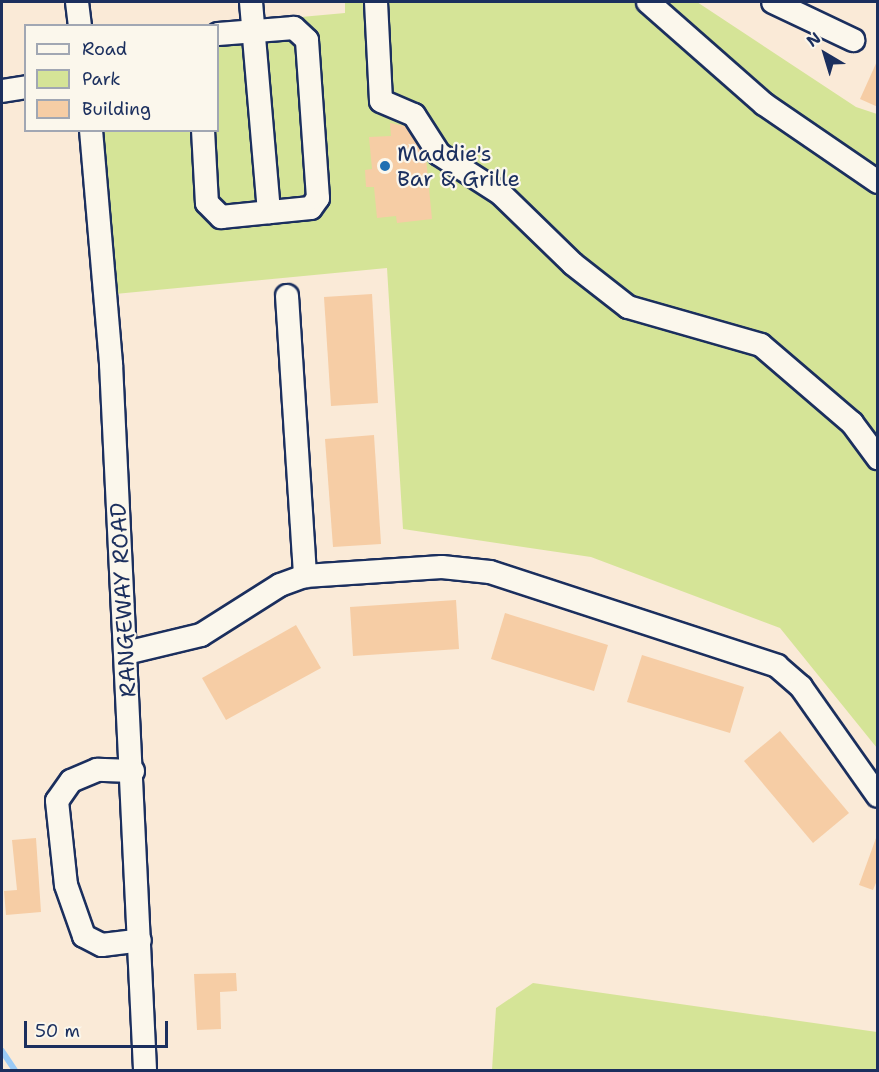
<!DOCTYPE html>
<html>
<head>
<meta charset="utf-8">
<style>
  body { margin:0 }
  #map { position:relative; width:879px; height:1072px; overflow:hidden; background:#faead7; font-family:"Shantell Sans",sans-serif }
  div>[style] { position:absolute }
  .green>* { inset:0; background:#d5e497 }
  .stream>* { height:6px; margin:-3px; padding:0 3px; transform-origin:3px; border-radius:3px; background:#9acaf6 }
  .building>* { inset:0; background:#f6cda5 }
  .roads { filter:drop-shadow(2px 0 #1b2f5e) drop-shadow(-2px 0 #1b2f5e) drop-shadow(0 2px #1b2f5e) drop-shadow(0 -2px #1b2f5e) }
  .minor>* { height:22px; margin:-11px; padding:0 11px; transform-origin:11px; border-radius:11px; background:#fbf7ec }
  .dots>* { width:16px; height:16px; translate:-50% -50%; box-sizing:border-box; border:3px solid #fbf7ec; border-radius:50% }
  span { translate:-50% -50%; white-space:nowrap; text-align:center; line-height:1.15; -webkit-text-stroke:4.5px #fbf7ec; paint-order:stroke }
  .poi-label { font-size:22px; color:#1b2f5e }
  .left { translate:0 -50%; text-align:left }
  .street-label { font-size:22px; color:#1b2f5e }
  .frame { position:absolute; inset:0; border:3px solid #1b2f5e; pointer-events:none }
  .legend { position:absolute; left:24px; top:24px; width:195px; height:108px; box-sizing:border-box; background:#fbf7ec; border:2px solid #a1a7b3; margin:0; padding:8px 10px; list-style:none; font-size:18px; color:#1b2f5e }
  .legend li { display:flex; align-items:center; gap:12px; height:30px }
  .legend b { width:30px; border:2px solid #a1a7b3 }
  .north { position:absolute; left:795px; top:24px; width:60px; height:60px; -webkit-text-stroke:4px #fbf7ec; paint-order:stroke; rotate:322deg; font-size:16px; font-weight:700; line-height:24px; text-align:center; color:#1b2f5e }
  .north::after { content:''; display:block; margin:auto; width:21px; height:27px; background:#1b2f5e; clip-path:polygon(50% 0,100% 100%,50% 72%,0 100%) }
  .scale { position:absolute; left:24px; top:1021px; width:144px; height:27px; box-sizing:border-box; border:3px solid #1b2f5e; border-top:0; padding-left:8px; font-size:18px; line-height:21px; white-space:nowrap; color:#1b2f5e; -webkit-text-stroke:4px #fbf7ec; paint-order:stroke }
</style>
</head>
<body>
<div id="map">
  <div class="green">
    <i style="clip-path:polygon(345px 2px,697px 2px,856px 107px,877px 114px,877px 748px,780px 628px,591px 557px,403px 529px,387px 268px,115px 294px,98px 131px,218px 130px,218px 26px,213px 25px,345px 13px)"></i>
    <i style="clip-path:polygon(533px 983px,877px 1032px,877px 1070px,492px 1070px,496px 1008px)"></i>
  </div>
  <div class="stream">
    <i style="left:2px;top:1051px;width:23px;rotate:56deg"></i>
  </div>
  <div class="building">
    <i style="clip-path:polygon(878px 59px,878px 107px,860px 99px)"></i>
    <i style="clip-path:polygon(390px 123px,405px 126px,426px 158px,432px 219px,397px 223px,396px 216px,377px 218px,374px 187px,366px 187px,365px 170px,372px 169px,369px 137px,391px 136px)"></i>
    <i style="clip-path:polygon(372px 294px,378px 403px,331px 406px,324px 297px)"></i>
    <i style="clip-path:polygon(374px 435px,381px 544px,333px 547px,325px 439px)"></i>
    <i style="clip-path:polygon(456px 600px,459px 649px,353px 656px,350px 607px)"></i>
    <i style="clip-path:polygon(505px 613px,608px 645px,594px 691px,491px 659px)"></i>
    <i style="clip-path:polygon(296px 625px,321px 668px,226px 720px,202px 678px)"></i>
    <i style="clip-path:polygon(642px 655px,744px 687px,730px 733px,627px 702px)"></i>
    <i style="clip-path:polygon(780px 731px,849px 813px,813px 843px,744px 761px)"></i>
    <i style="clip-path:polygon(36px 838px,41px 912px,6px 915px,4px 891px,17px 890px,12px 840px)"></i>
    <i style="clip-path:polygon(876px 838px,878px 878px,873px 890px,859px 885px)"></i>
    <i style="clip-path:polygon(236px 973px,237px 991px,220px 992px,221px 1029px,197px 1030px,194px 974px)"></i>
  </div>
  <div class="roads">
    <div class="minor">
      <i style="left:77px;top:2px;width:24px;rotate:83deg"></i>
      <i style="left:251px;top:2px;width:211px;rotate:85.1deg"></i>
      <i style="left:376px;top:2px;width:99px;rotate:87.1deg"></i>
      <i style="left:381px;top:101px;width:36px;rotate:23deg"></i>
      <i style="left:414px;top:115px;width:46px;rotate:57.3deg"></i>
      <i style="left:439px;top:154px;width:74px;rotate:32.8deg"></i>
      <i style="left:501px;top:194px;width:100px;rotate:44.2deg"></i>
      <i style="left:573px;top:264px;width:70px;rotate:38deg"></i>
      <i style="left:628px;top:307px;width:138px;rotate:15.9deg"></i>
      <i style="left:761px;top:345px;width:120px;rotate:40.6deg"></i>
      <i style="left:852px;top:423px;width:44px;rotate:53.4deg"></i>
      <i style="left:648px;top:2px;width:154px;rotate:41.3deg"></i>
      <i style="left:764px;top:104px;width:138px;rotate:34.4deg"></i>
      <i style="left:773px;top:2px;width:89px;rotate:25.4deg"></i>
      <i style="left:2px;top:91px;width:24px;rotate:-9deg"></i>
      <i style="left:91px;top:130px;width:235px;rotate:85.1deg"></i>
      <i style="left:111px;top:364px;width:707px;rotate:87.24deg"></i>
      <i style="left:203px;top:130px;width:73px;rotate:86.9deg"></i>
      <i style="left:207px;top:203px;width:20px;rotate:45deg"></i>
      <i style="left:221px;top:217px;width:90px;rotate:-5.7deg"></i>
      <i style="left:311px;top:208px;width:12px;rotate:-55deg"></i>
      <i style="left:318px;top:198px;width:158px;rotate:-94deg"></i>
      <i style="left:307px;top:40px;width:18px;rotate:-137deg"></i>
      <i style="left:294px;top:28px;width:76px;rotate:175.5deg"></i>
      <i style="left:287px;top:296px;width:281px;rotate:86.3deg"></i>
      <i style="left:126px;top:653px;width:77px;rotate:-13.5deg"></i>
      <i style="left:201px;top:635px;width:93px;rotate:-32.3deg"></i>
      <i style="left:280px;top:585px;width:27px;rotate:-20deg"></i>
      <i style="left:305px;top:576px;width:137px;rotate:-3.8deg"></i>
      <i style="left:442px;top:567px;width:48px;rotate:5.9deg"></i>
      <i style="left:490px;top:572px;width:302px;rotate:18.1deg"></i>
      <i style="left:777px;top:666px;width:32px;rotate:41deg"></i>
      <i style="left:801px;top:687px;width:133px;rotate:54.8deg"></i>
      <i style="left:133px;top:771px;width:36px;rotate:-178deg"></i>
      <i style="left:97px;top:770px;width:28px;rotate:157deg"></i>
      <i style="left:71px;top:781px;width:24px;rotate:125deg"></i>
      <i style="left:57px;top:801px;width:84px;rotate:83.9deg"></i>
      <i style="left:66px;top:885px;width:54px;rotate:70.6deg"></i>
      <i style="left:84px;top:936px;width:20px;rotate:27deg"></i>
      <i style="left:102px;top:945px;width:38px;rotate:-7deg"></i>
    </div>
  </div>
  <div class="dots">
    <i style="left:385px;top:166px;background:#1f6fb2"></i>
  </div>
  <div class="poi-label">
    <span class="left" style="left:397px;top:166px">Maddie's<br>Bar &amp; Grille</span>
  </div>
  <div class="street-label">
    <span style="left:123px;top:600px;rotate:-93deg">RANGEWAY ROAD</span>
  </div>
  <div class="frame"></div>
  <ul class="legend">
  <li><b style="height:8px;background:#fbf7ec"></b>Road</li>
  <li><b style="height:16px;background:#d5e497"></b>Park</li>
  <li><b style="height:16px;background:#f6cda5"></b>Building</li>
  </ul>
  <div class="north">N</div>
  <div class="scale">50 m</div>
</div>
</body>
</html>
